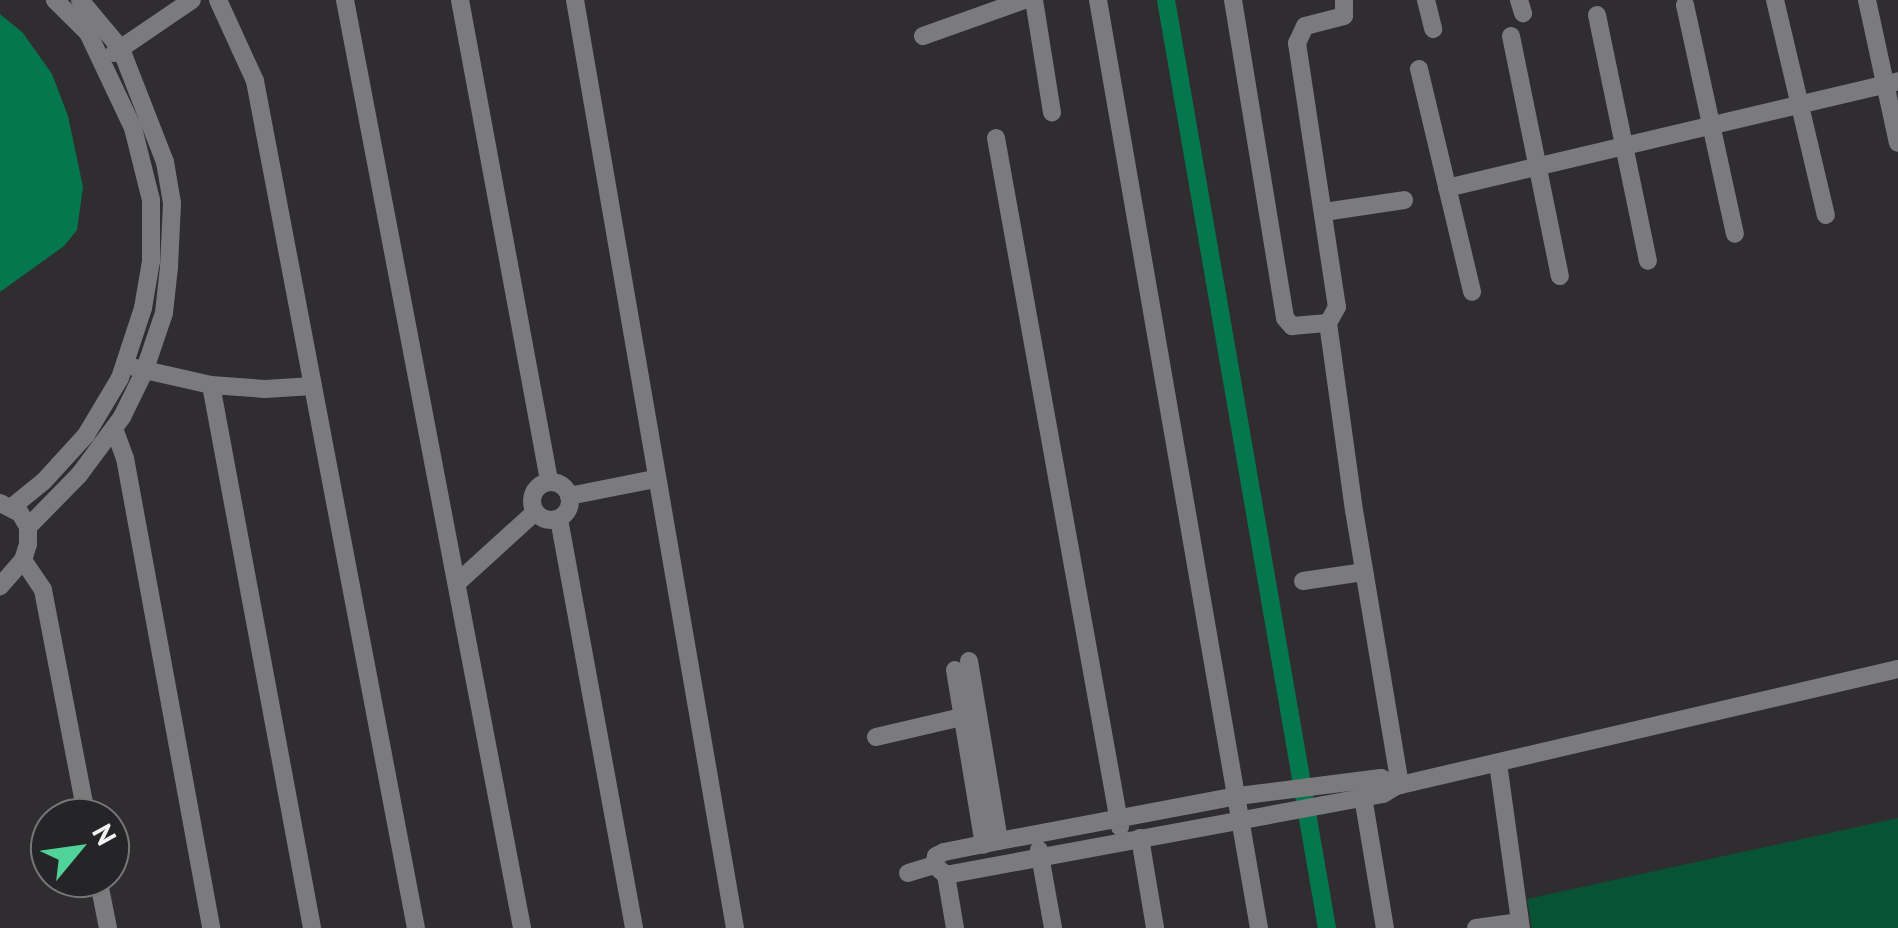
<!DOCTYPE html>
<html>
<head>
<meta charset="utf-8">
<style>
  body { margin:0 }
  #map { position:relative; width:1898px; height:928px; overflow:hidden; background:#2f2d30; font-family:"PT Sans",sans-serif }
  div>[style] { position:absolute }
  .green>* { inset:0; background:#085336 }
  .water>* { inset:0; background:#05774e }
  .canal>* { height:18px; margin:-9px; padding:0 9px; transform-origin:9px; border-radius:9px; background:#05774e }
  .minor>* { height:18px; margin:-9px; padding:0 9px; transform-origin:9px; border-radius:9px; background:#7b7a7c }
  .minor>.ring { margin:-9px; padding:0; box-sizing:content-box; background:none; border:18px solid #7b7a7c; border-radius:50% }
  span { translate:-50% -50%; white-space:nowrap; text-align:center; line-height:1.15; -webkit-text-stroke:10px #252426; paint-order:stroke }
  .north { position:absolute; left:30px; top:798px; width:100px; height:100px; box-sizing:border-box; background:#252426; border:2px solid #787778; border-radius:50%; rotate:61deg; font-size:28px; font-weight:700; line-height:40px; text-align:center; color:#f4f3f4 }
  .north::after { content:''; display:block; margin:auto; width:35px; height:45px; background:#50d398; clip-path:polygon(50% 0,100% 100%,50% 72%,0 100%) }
</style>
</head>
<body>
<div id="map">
  <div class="green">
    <i style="clip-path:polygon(1898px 818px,1898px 928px,1532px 928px,1527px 899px)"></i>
  </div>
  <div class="water">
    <i style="clip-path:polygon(0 14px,23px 33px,52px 74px,68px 116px,83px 187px,77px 230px,64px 246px,0 292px)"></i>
  </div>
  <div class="canal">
    <i style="left:1166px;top:0;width:942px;rotate:80.16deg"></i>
  </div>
  <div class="minor">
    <i style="left:218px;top:0;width:89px;rotate:65.4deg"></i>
    <i style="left:255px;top:81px;width:862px;rotate:79.24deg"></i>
    <i style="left:345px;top:0;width:945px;rotate:79.2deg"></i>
    <i style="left:460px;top:0;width:490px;rotate:79.5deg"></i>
    <i style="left:575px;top:0;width:942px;rotate:80.22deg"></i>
    <i style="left:1034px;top:0;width:114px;rotate:80.9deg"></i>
    <i style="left:1098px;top:0;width:942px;rotate:80.16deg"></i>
    <i style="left:1233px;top:0;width:322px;rotate:80.7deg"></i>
    <i style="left:1285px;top:318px;width:11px;rotate:49deg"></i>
    <i style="left:1292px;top:326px;width:36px;rotate:-5deg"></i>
    <i style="left:1344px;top:0;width:16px;rotate:90deg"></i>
    <i style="left:1344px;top:16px;width:40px;rotate:165.6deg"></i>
    <i style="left:1305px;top:26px;width:19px;rotate:115deg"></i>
    <i style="left:1297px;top:43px;width:267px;rotate:81.4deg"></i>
    <i style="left:1337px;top:307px;width:18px;rotate:119deg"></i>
    <i style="left:1328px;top:323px;width:189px;rotate:82.1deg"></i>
    <i style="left:1354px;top:510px;width:279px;rotate:80.5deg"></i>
    <i style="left:1426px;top:0;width:30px;rotate:76deg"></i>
    <i style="left:1519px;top:0;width:14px;rotate:73deg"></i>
    <i style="left:1775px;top:0;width:221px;rotate:76.7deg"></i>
    <i style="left:1867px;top:0;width:146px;rotate:77.8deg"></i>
    <i style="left:1685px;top:5px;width:234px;rotate:77.7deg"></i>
    <i style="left:1597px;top:15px;width:251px;rotate:78.3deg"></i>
    <i style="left:923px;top:36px;width:107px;rotate:-19.6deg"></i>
    <i style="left:1511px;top:36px;width:245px;rotate:78.5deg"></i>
    <i style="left:114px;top:53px;width:94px;rotate:-34.2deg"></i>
    <i style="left:1419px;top:69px;width:229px;rotate:76.6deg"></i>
    <i style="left:996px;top:138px;width:700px;rotate:79.8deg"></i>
    <i style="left:1447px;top:188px;width:464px;rotate:-13.3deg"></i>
    <i style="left:1324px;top:212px;width:81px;rotate:-8.5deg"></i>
    <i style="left:136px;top:368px;width:77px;rotate:12.8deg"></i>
    <i style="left:211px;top:385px;width:54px;rotate:4.2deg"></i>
    <i style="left:265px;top:389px;width:48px;rotate:-3.6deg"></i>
    <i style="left:211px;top:385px;width:552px;rotate:79.46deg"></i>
    <i style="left:115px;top:431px;width:29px;rotate:70deg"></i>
    <i style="left:125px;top:458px;width:478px;rotate:79.6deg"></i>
    <i class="ring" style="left:532px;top:482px;width:20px;height:20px"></i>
    <i style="left:569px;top:496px;width:88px;rotate:-11.2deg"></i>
    <i style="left:0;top:503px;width:22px;rotate:27deg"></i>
    <i style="left:20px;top:513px;width:16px;rotate:60deg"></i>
    <i style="left:28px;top:527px;width:17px;rotate:90deg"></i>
    <i style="left:28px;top:544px;width:17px;rotate:107deg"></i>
    <i style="left:23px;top:560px;width:35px;rotate:131deg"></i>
    <i style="left:12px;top:507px;width:41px;rotate:-39.1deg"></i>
    <i style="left:44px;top:481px;width:62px;rotate:-47.6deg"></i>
    <i style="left:86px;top:435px;width:66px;rotate:-59.2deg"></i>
    <i style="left:120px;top:378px;width:74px;rotate:-71.8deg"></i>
    <i style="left:143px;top:308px;width:48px;rotate:-80.3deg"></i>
    <i style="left:151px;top:261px;width:61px;rotate:-90deg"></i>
    <i style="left:151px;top:200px;width:74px;rotate:-104deg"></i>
    <i style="left:133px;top:128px;width:105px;rotate:-115.3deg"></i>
    <i style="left:88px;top:33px;width:47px;rotate:-135deg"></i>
    <i style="left:559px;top:519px;width:416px;rotate:79.6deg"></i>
    <i style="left:28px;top:527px;width:73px;rotate:-45.6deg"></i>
    <i style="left:79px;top:475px;width:72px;rotate:-53.4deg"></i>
    <i style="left:122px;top:417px;width:50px;rotate:-63.9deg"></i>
    <i style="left:144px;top:372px;width:62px;rotate:-71.3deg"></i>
    <i style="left:164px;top:313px;width:46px;rotate:-83.8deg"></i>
    <i style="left:169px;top:267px;width:64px;rotate:-87.3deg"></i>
    <i style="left:172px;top:203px;width:42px;rotate:-99.7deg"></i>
    <i style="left:165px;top:162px;width:121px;rotate:-111.3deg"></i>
    <i style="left:121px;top:49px;width:64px;rotate:-129.9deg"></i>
    <i style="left:23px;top:560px;width:36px;rotate:56deg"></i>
    <i style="left:43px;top:590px;width:232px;rotate:79.1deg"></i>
    <i style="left:1303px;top:581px;width:62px;rotate:-8.4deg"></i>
    <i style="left:457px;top:583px;width:105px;rotate:-42.3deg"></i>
    <i style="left:969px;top:661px;width:182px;rotate:80.5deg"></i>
    <i style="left:955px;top:670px;width:177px;rotate:80.6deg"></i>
    <i style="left:876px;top:737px;width:88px;rotate:-13.1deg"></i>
    <i style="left:1498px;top:763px;width:167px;rotate:82.1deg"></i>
    <i style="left:1381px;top:778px;width:17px;rotate:28deg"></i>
    <i style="left:1396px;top:786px;width:15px;rotate:148deg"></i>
    <i style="left:1383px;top:794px;width:444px;rotate:169.5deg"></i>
    <i style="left:946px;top:875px;width:16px;rotate:-140deg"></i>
    <i style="left:934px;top:865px;width:9px;rotate:-77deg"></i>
    <i style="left:936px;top:856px;width:9px;rotate:-27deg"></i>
    <i style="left:944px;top:852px;width:56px;rotate:-11.3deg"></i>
    <i style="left:999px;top:841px;width:243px;rotate:-10.7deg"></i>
    <i style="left:1238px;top:796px;width:144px;rotate:-7.2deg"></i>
    <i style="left:1361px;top:785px;width:145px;rotate:80.5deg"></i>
    <i style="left:1396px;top:786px;width:515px;rotate:-13.12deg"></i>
    <i style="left:1140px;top:838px;width:91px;rotate:80.5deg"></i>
    <i style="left:1039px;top:850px;width:79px;rotate:79.8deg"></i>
    <i style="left:908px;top:873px;width:27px;rotate:-17deg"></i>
    <i style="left:946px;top:875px;width:54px;rotate:80.4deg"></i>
    <i style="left:98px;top:878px;width:51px;rotate:78.7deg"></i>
    <i style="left:1476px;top:928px;width:44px;rotate:-7.8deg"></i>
  </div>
  <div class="north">N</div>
</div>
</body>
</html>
